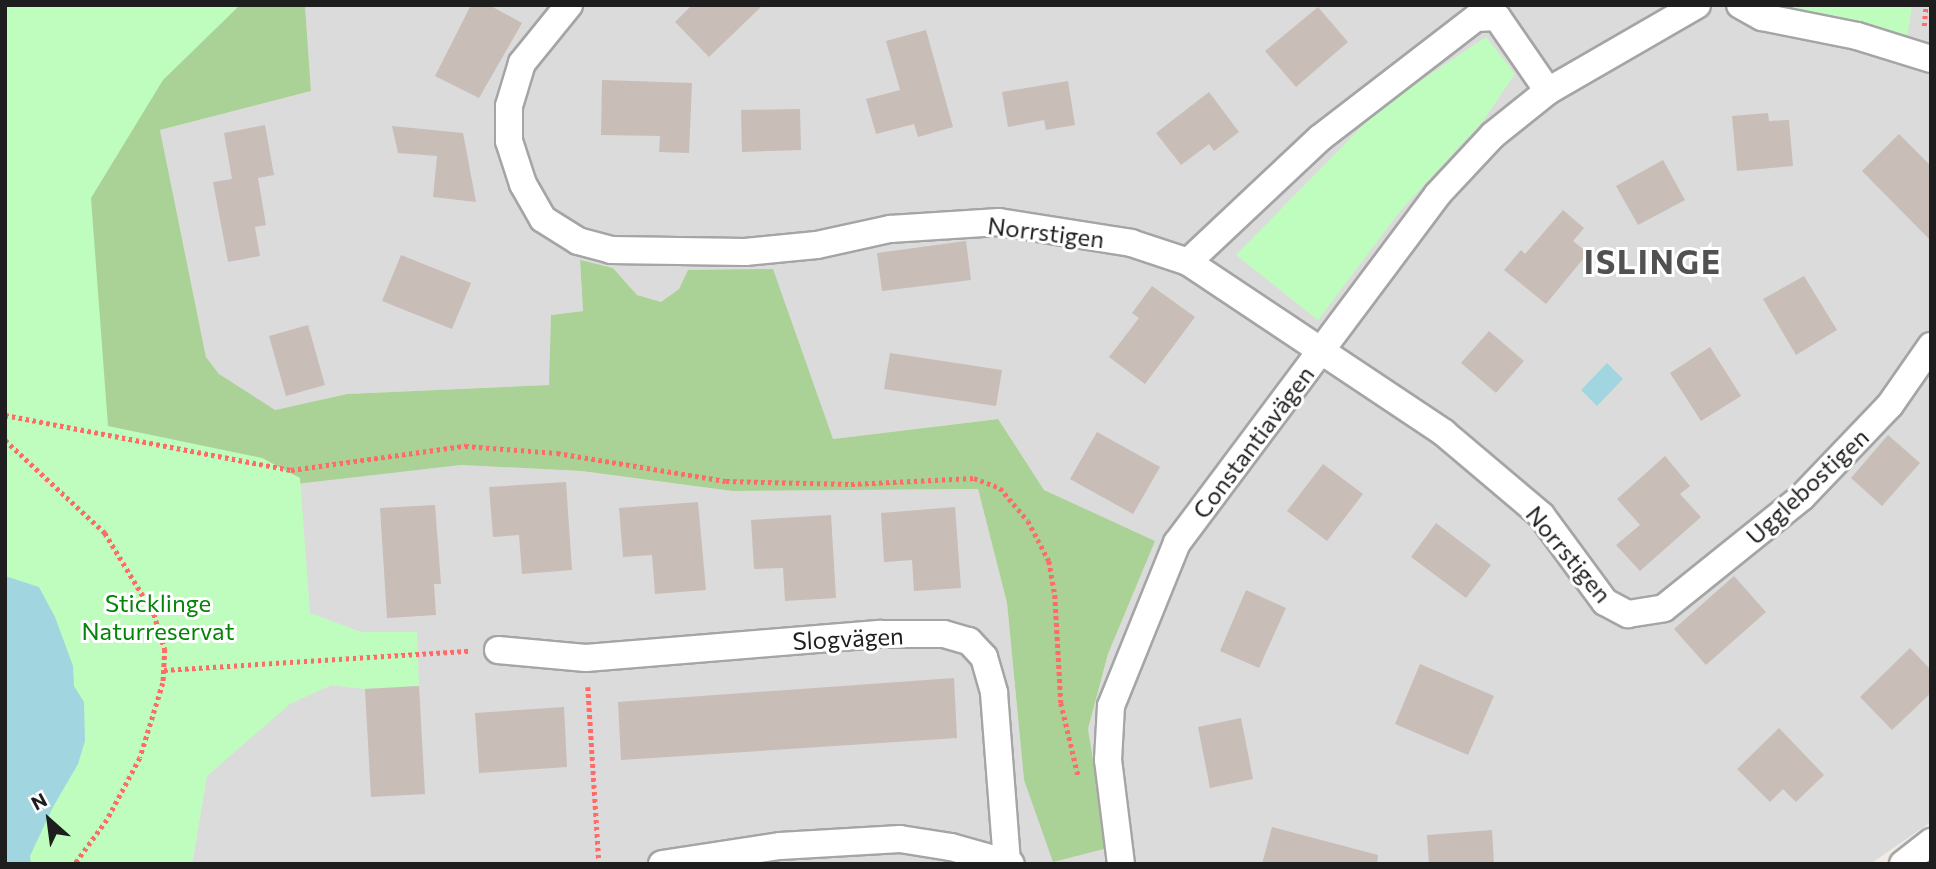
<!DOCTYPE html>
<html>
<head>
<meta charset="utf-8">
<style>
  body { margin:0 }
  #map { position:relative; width:1936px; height:869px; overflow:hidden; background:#f0ebe4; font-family:Commissioner,sans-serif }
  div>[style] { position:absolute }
  .residential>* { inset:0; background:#dcdbdb }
  .forest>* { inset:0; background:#abd296 }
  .park>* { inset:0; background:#befdbe }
  .water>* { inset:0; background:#a1d6e0 }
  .building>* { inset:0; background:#c8bdb7 }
  .path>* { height:4.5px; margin-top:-2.25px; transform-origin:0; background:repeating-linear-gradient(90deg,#ff6b66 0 3.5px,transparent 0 7px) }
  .roads { filter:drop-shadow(2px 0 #a5a5a5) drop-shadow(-2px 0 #a5a5a5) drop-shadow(0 2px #a5a5a5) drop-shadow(0 -2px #a5a5a5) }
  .street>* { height:26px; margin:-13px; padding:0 13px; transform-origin:13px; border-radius:13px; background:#fff }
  span { translate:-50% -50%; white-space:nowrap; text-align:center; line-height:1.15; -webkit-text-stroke:6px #fff; paint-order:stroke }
  .street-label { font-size:24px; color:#1e1e1e }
  .park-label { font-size:24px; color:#048406 }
  .district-label { font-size:32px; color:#515151; font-weight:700; letter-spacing:2px }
  .frame { position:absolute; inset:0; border:7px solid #1e1e1e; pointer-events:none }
  .north { position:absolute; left:14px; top:785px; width:70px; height:70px; -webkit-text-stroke:5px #fff; paint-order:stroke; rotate:332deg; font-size:19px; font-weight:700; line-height:28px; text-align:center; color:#1e1e1e }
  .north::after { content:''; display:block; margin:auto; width:24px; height:32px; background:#1e1e1e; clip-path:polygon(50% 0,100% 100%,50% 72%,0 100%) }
</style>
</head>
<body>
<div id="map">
  <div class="residential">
    <i style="clip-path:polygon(305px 5px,1931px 5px,1931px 822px,1870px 864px,192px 864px,213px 738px,331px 685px,365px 689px,417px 632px,361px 632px,305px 612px,297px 482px,461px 465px,580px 471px,732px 491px,978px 489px,1007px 603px,1024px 780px,1108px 848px,1088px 729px,1108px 654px,1154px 542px,1044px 490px,997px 419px,833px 439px,679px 289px,661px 303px,637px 295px,613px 268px,580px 261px,583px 311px,551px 315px,550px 385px,347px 394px,275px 410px,259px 402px,219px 374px,206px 357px,160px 130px,311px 91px)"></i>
  </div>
  <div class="forest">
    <i style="clip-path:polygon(5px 5px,305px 5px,311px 91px,160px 130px,206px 357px,219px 374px,275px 410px,347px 394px,549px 385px,551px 315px,583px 311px,580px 260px,613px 268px,637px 295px,661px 302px,679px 289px,688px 270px,773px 269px,833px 439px,998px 419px,1044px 490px,1155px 541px,1108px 654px,1088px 729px,1108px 848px,1053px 862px,1024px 780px,1007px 603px,978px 489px,732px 491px,581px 471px,461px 465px,36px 514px)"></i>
  </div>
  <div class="park">
    <i style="clip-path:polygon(5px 5px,240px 5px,163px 80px,91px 198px,108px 426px,262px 458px,300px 478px,310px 613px,361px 632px,417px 632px,419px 686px,365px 689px,331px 685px,290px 704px,207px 776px,192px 864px,5px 864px)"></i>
    <i style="clip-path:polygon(1785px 5px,1912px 5px,1907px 39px,1784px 10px)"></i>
    <i style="clip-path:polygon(1486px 37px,1515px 74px,1483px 121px,1401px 210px,1318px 320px,1236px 255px,1382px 106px)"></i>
  </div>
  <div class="water">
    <i style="clip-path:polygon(1607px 363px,1623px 379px,1597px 406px,1581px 390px)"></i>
    <i style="clip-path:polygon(5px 576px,39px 587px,55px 617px,73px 666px,74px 686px,84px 702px,85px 741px,78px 764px,53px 807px,30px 856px,31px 864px,5px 864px)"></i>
  </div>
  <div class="building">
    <i style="clip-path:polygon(471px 5px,489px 5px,522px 23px,479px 98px,435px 76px)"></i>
    <i style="clip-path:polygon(692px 5px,763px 5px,709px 57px,675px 22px)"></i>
    <i style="clip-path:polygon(1318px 7px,1348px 42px,1296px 87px,1265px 51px)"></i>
    <i style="clip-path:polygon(926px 30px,953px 127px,918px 137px,914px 124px,876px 134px,866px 99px,900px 90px,886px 41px)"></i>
    <i style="clip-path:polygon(602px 80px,692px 83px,689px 153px,659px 152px,660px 136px,601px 135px)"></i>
    <i style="clip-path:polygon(1068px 81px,1075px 125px,1046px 130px,1044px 120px,1008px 127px,1002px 92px)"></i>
    <i style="clip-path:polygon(1209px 92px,1239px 132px,1214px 151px,1209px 144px,1181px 165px,1156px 133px)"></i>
    <i style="clip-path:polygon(800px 109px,801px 150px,742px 152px,741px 110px)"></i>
    <i style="clip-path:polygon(1768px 113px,1769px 121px,1789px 120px,1793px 166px,1737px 171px,1732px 116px)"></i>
    <i style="clip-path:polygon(265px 125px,274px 175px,258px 178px,266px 225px,255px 227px,260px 256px,228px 262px,213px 182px,232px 179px,224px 133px)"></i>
    <i style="clip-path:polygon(392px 126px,463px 133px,476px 202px,433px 197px,437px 156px,398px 153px)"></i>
    <i style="clip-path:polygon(1899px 134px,1931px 166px,1931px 241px,1862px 171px)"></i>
    <i style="clip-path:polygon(1663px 160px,1685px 200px,1638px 225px,1616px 186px)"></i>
    <i style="clip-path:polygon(1563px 210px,1584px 228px,1573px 241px,1588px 253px,1546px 304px,1504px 270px,1521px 250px,1525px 254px)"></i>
    <i style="clip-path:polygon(966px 241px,971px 280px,882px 291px,877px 253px)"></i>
    <i style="clip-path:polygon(401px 255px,471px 283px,452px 329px,382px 301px)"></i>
    <i style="clip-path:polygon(1804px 276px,1837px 330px,1796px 355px,1763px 299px)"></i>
    <i style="clip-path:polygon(1152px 286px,1195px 317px,1145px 384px,1109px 357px,1139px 318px,1132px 313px)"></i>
    <i style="clip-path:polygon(308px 325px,325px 385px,286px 396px,269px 336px)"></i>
    <i style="clip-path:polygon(1489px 331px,1524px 361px,1496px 393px,1461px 363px)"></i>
    <i style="clip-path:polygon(1710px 347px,1741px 396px,1701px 421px,1670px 373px)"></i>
    <i style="clip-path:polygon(890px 353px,1002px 370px,996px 406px,884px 389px)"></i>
    <i style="clip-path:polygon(1097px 432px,1160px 467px,1133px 514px,1070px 479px)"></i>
    <i style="clip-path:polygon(1888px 435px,1920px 463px,1882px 506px,1851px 478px)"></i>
    <i style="clip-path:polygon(1665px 456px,1690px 486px,1680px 494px,1701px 517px,1640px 571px,1616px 545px,1640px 525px,1617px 499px)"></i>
    <i style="clip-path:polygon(1323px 464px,1363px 494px,1327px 541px,1287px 511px)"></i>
    <i style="clip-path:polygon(566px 482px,572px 570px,522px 574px,519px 535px,493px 537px,489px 487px)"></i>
    <i style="clip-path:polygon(698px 502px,706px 590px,655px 594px,652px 555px,623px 557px,619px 508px)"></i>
    <i style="clip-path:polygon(435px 505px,441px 584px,434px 584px,436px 615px,387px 618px,380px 508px)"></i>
    <i style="clip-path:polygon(955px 507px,961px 588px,914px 591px,912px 560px,884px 562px,881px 513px)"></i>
    <i style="clip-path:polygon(831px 515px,836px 598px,785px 601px,783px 568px,754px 569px,751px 520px)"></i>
    <i style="clip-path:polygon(1436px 523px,1491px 565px,1466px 598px,1411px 557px)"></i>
    <i style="clip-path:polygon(1734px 576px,1766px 612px,1706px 665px,1674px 629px)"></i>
    <i style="clip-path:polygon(1246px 590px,1286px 608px,1259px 668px,1220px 651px)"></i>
    <i style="clip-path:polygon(1910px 648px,1931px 670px,1931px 693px,1892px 730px,1860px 697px)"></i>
    <i style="clip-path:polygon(1420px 664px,1494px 696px,1468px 755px,1395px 724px)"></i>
    <i style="clip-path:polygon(954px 678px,957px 738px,621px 760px,618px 702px)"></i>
    <i style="clip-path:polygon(419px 686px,425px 794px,371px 797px,365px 689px)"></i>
    <i style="clip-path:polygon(564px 707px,567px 767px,479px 773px,475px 713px)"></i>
    <i style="clip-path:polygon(1241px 718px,1253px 779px,1210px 788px,1198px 727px)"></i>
    <i style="clip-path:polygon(1779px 728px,1824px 775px,1796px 802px,1783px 789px,1770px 802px,1737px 769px)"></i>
    <i style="clip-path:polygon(1272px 827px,1378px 855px,1377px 864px,1262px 864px)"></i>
    <i style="clip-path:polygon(1492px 830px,1494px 864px,1429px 864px,1427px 835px)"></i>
  </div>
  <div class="path">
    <i style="left:1924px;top:26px;width:21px;rotate:-85deg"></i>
    <i style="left:5px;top:415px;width:291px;rotate:10.9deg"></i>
    <i style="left:291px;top:470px;width:176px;rotate:-7.9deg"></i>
    <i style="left:465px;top:446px;width:92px;rotate:4.4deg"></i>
    <i style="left:557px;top:453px;width:171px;rotate:9.4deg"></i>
    <i style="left:726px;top:481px;width:125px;rotate:1.4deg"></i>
    <i style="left:851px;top:484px;width:123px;rotate:-2.8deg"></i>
    <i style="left:974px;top:478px;width:28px;rotate:21deg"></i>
    <i style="left:1000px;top:488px;width:43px;rotate:49.7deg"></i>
    <i style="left:1028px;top:521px;width:45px;rotate:62.3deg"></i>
    <i style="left:1049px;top:561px;width:35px;rotate:80deg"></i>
    <i style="left:1055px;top:595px;width:108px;rotate:86.8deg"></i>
    <i style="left:1061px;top:703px;width:74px;rotate:76.7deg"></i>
    <i style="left:5px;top:440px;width:137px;rotate:42.9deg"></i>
    <i style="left:105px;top:533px;width:95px;rotate:58.8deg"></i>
    <i style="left:154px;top:614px;width:37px;rotate:73deg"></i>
    <i style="left:165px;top:649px;width:34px;rotate:93deg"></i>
    <i style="left:163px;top:683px;width:78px;rotate:107deg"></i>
    <i style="left:140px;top:758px;width:70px;rotate:118deg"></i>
    <i style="left:107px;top:820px;width:54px;rotate:126deg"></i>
    <i style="left:164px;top:670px;width:307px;rotate:-3.6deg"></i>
    <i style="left:588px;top:687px;width:177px;rotate:86.4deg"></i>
  </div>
  <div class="roads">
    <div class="street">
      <i style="left:569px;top:5px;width:75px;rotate:129deg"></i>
      <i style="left:522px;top:63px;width:45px;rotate:106.8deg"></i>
      <i style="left:509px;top:106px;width:35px;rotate:90deg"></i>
      <i style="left:509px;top:141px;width:45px;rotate:72deg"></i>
      <i style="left:523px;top:184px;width:40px;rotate:60.3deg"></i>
      <i style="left:543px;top:219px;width:41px;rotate:32.2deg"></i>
      <i style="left:578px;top:241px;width:34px;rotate:15deg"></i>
      <i style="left:611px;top:250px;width:134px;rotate:0.9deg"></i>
      <i style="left:745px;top:252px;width:72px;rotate:-5.6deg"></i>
      <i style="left:817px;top:245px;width:75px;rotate:-12.4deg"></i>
      <i style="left:890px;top:229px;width:109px;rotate:-3.7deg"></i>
      <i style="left:999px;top:222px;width:134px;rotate:9deg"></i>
      <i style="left:1131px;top:243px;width:60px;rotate:18.4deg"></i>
      <i style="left:1188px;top:262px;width:308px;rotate:33.7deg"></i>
      <i style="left:1444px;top:433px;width:127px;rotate:40.2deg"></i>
      <i style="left:1541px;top:515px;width:108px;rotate:53.7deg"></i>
      <i style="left:1605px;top:602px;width:26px;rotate:28deg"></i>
      <i style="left:1628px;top:614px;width:36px;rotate:-9deg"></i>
      <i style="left:1664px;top:608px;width:177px;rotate:-38.8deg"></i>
      <i style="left:1802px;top:497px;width:127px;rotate:-46.3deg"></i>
      <i style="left:1890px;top:405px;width:72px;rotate:-55.2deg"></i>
      <i style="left:1740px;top:5px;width:25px;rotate:29deg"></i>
      <i style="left:1762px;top:17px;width:97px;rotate:11.3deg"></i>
      <i style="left:1857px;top:36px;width:77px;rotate:17.3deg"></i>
      <i style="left:1188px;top:262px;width:181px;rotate:-43.2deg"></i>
      <i style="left:1320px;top:138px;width:197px;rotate:-37.6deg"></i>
      <i style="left:1476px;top:18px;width:21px;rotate:-3deg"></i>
      <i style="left:1497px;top:17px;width:90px;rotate:55.4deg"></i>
      <i style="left:498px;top:650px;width:88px;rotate:5.2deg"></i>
      <i style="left:586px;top:658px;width:296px;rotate:-4.7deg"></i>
      <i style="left:881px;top:634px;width:63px"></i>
      <i style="left:944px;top:634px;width:26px;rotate:16deg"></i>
      <i style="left:969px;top:641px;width:22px;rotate:47deg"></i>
      <i style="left:984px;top:657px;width:37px;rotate:74deg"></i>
      <i style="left:994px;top:693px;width:169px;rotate:85.6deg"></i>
      <i style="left:662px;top:864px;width:119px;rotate:-8.7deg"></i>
      <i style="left:780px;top:846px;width:120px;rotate:-3.3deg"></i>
      <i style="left:900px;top:839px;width:52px;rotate:8.9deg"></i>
      <i style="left:951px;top:847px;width:62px;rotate:15.8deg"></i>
      <i style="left:1121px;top:864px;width:105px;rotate:-97.1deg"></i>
      <i style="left:1108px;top:760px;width:54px;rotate:-86.8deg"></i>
      <i style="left:1111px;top:706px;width:176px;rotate:-68deg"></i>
      <i style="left:1177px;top:543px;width:434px;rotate:-53.2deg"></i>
      <i style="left:1437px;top:195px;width:82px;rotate:-47deg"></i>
      <i style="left:1493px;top:135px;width:70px;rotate:-38.7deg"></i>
      <i style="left:1548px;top:91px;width:172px;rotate:-30deg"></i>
      <i style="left:1903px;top:864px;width:36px;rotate:-38deg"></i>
    </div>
  </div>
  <div class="street-label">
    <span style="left:1046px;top:232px;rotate:7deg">Norrstigen</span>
    <span style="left:1253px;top:442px;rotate:-53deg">Constantiavägen</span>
    <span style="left:1807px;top:486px;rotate:-43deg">Ugglebostigen</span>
    <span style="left:1569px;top:554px;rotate:50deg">Norrstigen</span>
    <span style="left:848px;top:638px;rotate:-3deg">Slogvägen</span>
  </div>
  <div class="park-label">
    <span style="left:158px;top:617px">Sticklinge<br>Naturreservat</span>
  </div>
  <div class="district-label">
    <span style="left:1653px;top:261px">ISLINGE</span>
  </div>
  <div class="frame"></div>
  <div class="north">N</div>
</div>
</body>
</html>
